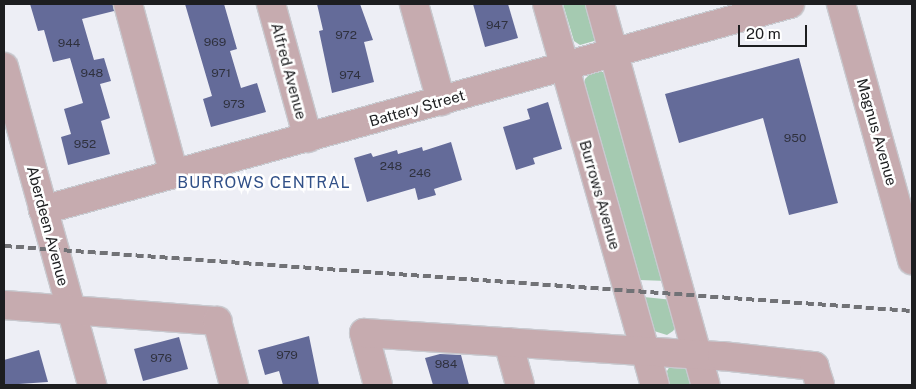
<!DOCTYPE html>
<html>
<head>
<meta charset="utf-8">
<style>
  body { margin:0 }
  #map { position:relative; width:916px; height:389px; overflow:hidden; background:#edeef5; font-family:"Public Sans",sans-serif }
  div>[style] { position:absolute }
  .green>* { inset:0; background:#a5cab1 }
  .building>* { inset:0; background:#646b99 }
  .roads { filter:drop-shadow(1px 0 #c8c9cf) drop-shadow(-1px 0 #c8c9cf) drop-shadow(0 1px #c8c9cf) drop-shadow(0 -1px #c8c9cf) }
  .minor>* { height:28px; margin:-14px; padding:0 14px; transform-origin:14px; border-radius:14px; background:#c6abaf }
  .rail>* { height:4px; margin-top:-2px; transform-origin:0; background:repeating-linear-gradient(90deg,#717276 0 8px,transparent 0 12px) }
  span { translate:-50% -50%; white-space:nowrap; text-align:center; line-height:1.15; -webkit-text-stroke:5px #fff; paint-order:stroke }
  .number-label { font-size:12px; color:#2f313e }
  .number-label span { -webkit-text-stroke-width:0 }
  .street-label { font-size:15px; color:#1d1e20 }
  .neighbourhood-label { font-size:16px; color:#315088; letter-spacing:1px }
  .frame { position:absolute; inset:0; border:5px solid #1d1e20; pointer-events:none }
  .scale { position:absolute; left:738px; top:25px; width:69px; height:22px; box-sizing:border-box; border:2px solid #1d1e20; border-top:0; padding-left:6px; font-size:15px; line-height:18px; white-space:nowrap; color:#1d1e20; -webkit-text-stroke:4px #fff; paint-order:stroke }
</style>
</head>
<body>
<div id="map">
  <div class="green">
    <i style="clip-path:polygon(563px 4px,590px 4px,597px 35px,594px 41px,580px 45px,574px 41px)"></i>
    <i style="clip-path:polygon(594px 70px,607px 73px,667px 281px,639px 280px,585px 87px,585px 79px)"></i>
    <i style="clip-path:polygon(644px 297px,673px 300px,677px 325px,673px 331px,667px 335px,654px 331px)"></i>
    <i style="clip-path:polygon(689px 365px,696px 385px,669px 385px,667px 371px,670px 366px)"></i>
  </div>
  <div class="building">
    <i style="clip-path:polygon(30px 4px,113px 4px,114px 11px,82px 19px,94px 60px,104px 58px,111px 81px,100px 84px,110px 118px,101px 121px,110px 154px,68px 165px,61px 137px,71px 134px,64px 109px,83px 103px,70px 58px,53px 62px,44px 30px,38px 31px)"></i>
    <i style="clip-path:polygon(185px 4px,224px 4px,237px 49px,230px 51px,241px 88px,257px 83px,266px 112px,211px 127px,203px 99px,212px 96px)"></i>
    <i style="clip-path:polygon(317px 4px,360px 4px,373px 40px,364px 42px,374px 82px,332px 93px,319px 31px,323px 30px)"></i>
    <i style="clip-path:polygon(473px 4px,508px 4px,518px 38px,485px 47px)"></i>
    <i style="clip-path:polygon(799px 58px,838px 203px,789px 215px,763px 118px,679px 143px,665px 94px)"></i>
    <i style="clip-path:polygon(548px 102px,562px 149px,533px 158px,535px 164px,516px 170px,503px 127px,530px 119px,527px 109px)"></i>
    <i style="clip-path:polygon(451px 142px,462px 180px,434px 189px,436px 195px,418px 200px,415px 188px,367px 202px,354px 158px,371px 153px,373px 157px,397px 150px,398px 154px,422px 147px,423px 151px)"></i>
    <i style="clip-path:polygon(309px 336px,319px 385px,283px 385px,279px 371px,265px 375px,258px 350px)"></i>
    <i style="clip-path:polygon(179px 337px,188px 369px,143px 381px,134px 349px)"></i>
    <i style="clip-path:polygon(39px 350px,48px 382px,4px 385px,4px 360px)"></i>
    <i style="clip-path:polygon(440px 354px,461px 355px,469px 385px,433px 385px,425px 358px)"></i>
  </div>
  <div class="roads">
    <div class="minor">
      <i style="left:128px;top:4px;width:176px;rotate:74.9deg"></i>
      <i style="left:271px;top:4px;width:139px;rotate:74.6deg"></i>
      <i style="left:414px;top:4px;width:101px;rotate:74.4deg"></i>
      <i style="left:547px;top:4px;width:396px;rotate:74.2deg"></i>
      <i style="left:600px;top:4px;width:395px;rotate:74.5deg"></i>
      <i style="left:841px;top:4px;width:266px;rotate:74.5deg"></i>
      <i style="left:4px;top:67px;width:330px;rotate:74.5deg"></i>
      <i style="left:43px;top:210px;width:775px;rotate:-15.42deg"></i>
      <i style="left:4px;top:305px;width:214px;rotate:4.3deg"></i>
      <i style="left:217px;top:321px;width:66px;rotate:75.1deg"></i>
      <i style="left:508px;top:342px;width:45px;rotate:74.4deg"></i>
      <i style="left:378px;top:385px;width:54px;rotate:-105.1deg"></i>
      <i style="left:364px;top:333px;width:359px;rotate:3.7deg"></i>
      <i style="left:722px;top:356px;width:93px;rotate:6.2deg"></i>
      <i style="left:814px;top:366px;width:20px;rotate:72deg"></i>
    </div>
  </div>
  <div class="rail">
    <i style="left:4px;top:246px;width:910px;rotate:4.09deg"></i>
  </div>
  <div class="number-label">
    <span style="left:497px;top:26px">947</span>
    <span style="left:346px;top:36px">972</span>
    <span style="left:215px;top:43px">969</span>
    <span style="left:69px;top:44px">944</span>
    <span style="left:92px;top:74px">948</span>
    <span style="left:221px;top:74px">971</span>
    <span style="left:350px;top:76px">974</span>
    <span style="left:234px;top:105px">973</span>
    <span style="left:795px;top:139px">950</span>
    <span style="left:85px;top:145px">952</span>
    <span style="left:391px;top:167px">248</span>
    <span style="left:420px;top:174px">246</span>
    <span style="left:287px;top:356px">979</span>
    <span style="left:161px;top:359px">976</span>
    <span style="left:446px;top:365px">984</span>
  </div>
  <div class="street-label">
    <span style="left:289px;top:71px;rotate:75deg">Alfred Avenue</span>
    <span style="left:417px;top:108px;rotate:-16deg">Battery Street</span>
    <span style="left:877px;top:132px;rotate:74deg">Magnus Avenue</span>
    <span style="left:600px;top:195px;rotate:74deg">Burrows Avenue</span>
    <span style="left:48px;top:226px;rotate:75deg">Aberdeen Avenue</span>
  </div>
  <div class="neighbourhood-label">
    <span style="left:264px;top:183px">BURROWS CENTRAL</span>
  </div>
  <div class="frame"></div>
  <div class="scale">20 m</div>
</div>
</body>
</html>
